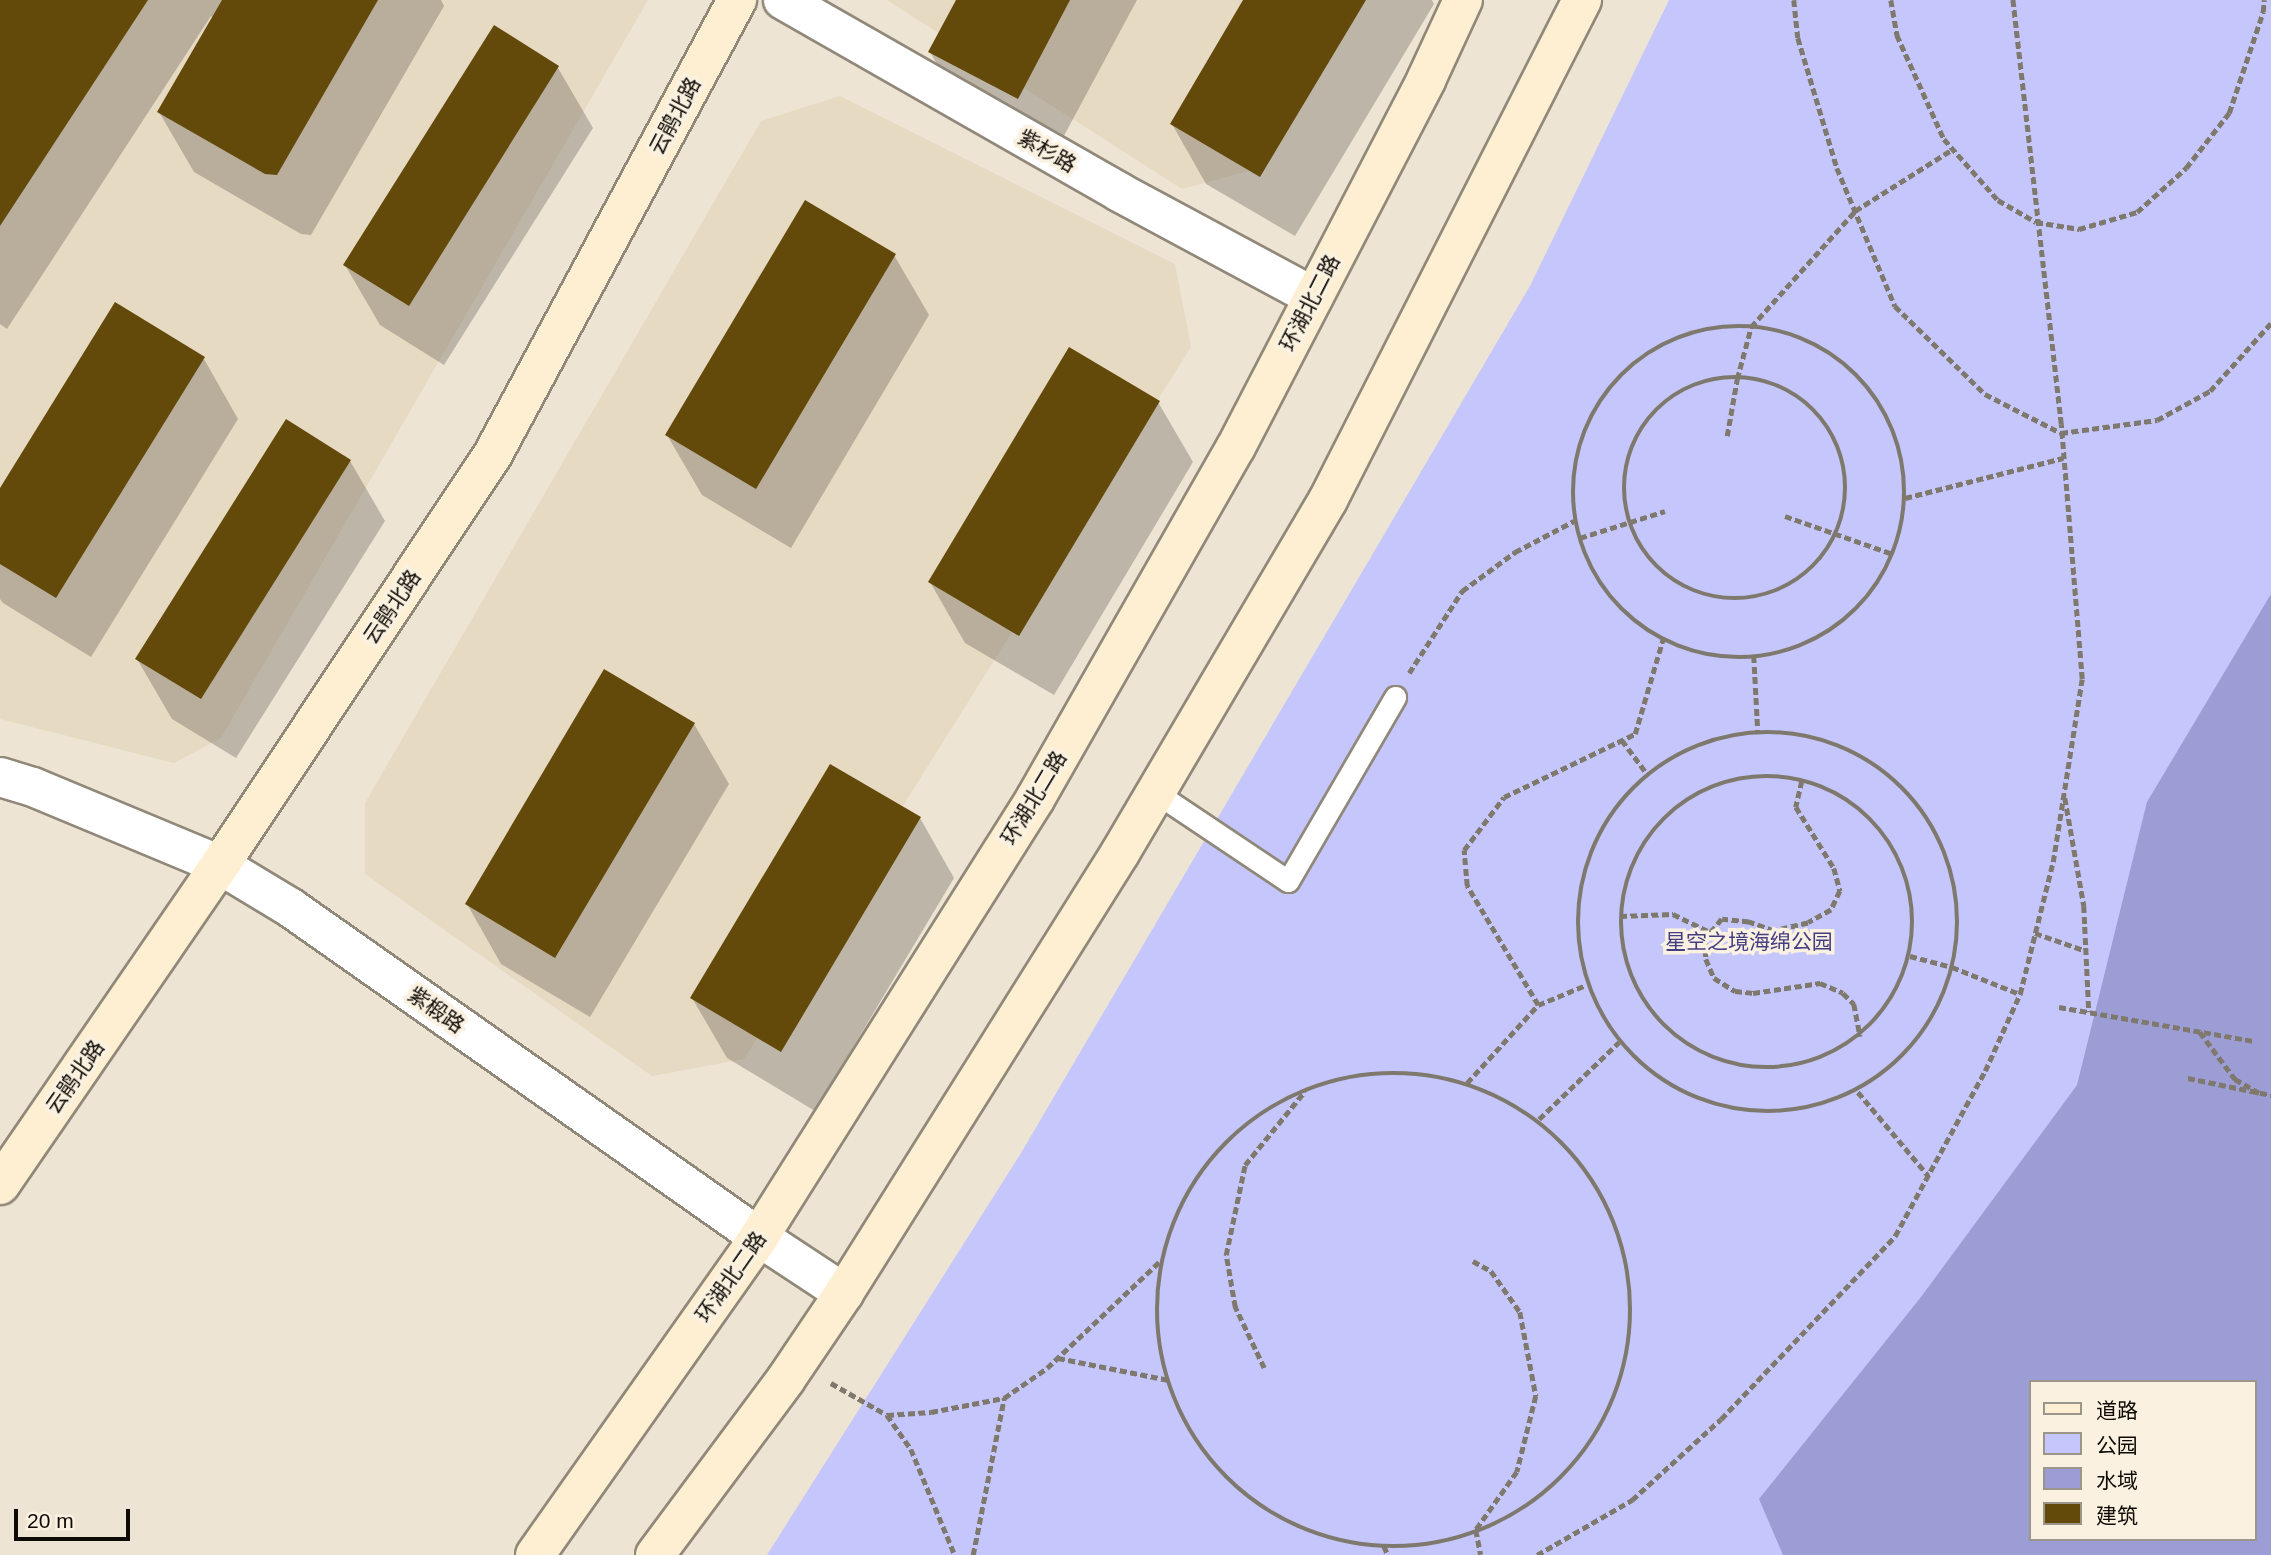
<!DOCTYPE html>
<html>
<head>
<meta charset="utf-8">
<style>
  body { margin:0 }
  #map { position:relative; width:2271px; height:1555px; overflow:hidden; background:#ede4d3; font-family:Helvetica,"Noto Sans SC",sans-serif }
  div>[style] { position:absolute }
  .built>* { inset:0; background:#e6dac2 }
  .green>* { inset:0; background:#c5c6fc }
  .water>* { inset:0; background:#9d9dd5 }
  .shadow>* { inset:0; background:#0003 }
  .building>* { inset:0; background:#634a0b }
  .path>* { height:4.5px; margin-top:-2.25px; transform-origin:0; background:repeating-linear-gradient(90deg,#7e786d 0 7px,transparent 0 10.5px) }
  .path>.ring { margin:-2.25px; padding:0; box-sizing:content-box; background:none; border:4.5px solid #7e786d; border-radius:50% }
  .roads { filter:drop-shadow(2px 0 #908879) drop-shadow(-2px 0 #908879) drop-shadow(0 2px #908879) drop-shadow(0 -2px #908879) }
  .lane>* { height:21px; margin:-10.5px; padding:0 10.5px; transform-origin:10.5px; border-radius:10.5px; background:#fff }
  .street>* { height:38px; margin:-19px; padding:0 19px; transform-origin:19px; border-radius:19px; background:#fff }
  .secondary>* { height:38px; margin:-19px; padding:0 19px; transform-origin:19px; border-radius:19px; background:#feefd2 }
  span { translate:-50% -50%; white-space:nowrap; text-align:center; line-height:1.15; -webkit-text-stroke:7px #faf1e0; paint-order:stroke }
  .street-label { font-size:21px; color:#0e0b06 }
  .park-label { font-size:21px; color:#443e83 }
  .legend { position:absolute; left:2029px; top:1380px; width:228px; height:161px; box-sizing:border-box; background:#faf1e0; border:2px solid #9c9589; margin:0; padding:9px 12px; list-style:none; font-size:21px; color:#0e0b06 }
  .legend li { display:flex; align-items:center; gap:14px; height:35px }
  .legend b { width:35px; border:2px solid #9c9589 }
  .scale { position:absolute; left:14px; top:1509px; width:116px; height:32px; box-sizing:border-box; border:4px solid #0e0b06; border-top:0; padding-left:9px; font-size:21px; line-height:24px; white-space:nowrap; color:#0e0b06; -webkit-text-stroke:5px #faf1e0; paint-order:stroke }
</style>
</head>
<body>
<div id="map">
  <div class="built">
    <i style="clip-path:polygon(0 0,648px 0,221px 738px,174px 763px,0 719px)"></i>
    <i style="clip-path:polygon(887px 0,1346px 0,1263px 167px,1182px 189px)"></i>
    <i style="clip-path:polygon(840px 96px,1175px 264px,1191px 347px,744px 1059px,652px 1076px,365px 874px,365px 803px,761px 121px)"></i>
  </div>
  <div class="green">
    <i style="clip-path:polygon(evenodd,1669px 0,2271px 0,2271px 1555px,767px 1555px,1021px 1153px,1530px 286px,1669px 0,2031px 1382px,2255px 1382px,2255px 1539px,2031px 1539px,2031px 1382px)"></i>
  </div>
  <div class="water">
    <i style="clip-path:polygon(evenodd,2271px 594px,2271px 1555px,1783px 1555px,1759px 1499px,1921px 1297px,2077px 1085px,2147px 802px,2271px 594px,2031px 1382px,2255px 1382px,2255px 1539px,2031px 1539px,2031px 1382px)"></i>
  </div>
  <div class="shadow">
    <i style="clip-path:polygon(0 0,441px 0,444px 6px,311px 235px,301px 234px,194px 172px,159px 112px,214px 18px,211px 16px,7px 329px,0 324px)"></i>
    <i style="clip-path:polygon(958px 0,1137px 0,1052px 158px,965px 113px,930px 52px)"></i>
    <i style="clip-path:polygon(1245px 0,1432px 0,1434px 4px,1295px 236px,1206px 184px,1172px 124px)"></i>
    <i style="clip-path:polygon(494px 28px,558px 68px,593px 128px,444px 365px,380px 325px,345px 265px)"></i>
    <i style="clip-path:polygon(894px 255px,929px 315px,791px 548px,702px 495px,667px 435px)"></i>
    <i style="clip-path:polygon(204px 359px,238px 419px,91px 657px,3px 603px,0 599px,0 492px)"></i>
    <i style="clip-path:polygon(1158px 402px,1193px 462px,1054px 695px,965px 643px,930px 582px)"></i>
    <i style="clip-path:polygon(350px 461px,385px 521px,236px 758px,172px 719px,137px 659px)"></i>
    <i style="clip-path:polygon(694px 724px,729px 784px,590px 1017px,501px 964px,467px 904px)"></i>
    <i style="clip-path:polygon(920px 818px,954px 878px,815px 1111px,727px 1058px,692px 998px)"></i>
  </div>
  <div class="building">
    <i style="clip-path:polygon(0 0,148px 0,0 226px)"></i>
    <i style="clip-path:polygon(222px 0,378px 0,277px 175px,265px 174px,157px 112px)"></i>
    <i style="clip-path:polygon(956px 0,1070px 0,1018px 99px,928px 52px)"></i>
    <i style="clip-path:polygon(1243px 0,1366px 0,1260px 177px,1170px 124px)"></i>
    <i style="clip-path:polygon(494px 25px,559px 66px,409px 306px,343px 265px)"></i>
    <i style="clip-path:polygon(805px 200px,896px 254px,756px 489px,665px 435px)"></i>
    <i style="clip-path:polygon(115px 302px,205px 357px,56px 598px,0 564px,0 488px)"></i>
    <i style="clip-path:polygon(1069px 347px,1160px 401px,1019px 636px,928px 582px)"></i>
    <i style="clip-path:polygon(286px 419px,351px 460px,201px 699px,135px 659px)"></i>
    <i style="clip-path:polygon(604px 669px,695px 723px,555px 958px,465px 904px)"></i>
    <i style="clip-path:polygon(830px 764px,921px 817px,781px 1052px,690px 998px)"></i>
  </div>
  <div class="path">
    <i style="left:1794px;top:0;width:38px;rotate:84deg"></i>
    <i style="left:1798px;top:38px;width:136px;rotate:73.3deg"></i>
    <i style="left:1837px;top:168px;width:150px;rotate:67.2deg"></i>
    <i style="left:1895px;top:306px;width:126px;rotate:44.4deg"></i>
    <i style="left:1985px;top:394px;width:85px;rotate:27.2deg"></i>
    <i style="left:2061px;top:433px;width:97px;rotate:-7.7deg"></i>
    <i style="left:2157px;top:420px;width:60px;rotate:-28.7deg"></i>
    <i style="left:2210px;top:391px;width:91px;rotate:-48.1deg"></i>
    <i style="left:1891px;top:0;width:36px;rotate:80deg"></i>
    <i style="left:1897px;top:35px;width:114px;rotate:65.7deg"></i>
    <i style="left:1944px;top:139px;width:81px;rotate:48.5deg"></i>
    <i style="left:1998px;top:200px;width:44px;rotate:30.1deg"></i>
    <i style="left:2036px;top:222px;width:44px;rotate:9.2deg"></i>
    <i style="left:2079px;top:229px;width:60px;rotate:-16.3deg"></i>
    <i style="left:2137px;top:212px;width:66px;rotate:-41.9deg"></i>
    <i style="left:2186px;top:168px;width:70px;rotate:-52deg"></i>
    <i style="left:2229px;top:113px;width:107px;rotate:-71.4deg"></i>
    <i style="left:2263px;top:12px;width:12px;rotate:-85deg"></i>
    <i class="ring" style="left:1573px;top:326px;width:327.5px;height:327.5px"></i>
    <i class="ring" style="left:1624px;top:377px;width:217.5px;height:217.5px"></i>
    <i style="left:1727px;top:436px;width:58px;rotate:-80deg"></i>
    <i style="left:1737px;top:379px;width:54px;rotate:-74.9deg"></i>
    <i style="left:1751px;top:327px;width:156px;rotate:-48.1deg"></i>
    <i style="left:1855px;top:211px;width:116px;rotate:-32.3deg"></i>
    <i style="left:1905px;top:498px;width:163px;rotate:-14.2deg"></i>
    <i style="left:1785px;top:516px;width:114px;rotate:19.4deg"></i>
    <i style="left:1580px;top:538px;width:89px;rotate:-17.6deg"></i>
    <i style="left:1754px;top:656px;width:76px;rotate:87deg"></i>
    <i style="left:1409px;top:673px;width:98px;rotate:-57.1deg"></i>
    <i style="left:1462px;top:591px;width:66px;rotate:-36.3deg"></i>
    <i style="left:1515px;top:552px;width:67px;rotate:-27.7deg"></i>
    <i class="ring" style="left:1578px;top:732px;width:375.5px;height:375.5px"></i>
    <i style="left:1622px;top:740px;width:44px;rotate:53.4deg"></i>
    <i class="ring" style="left:1621px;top:776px;width:287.5px;height:287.5px"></i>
    <i style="left:1802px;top:781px;width:27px;rotate:103deg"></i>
    <i style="left:1796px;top:807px;width:72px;rotate:58.1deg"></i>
    <i style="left:1834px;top:868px;width:24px;rotate:75deg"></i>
    <i style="left:1840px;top:891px;width:21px;rotate:115deg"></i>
    <i style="left:1831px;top:910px;width:26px;rotate:151deg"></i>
    <i style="left:1808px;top:923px;width:35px;rotate:167deg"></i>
    <i style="left:1774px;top:931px;width:27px;rotate:-160deg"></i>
    <i style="left:1749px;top:922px;width:27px;rotate:-174deg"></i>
    <i style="left:1722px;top:919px;width:26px;rotate:130deg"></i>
    <i style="left:1705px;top:939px;width:20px;rotate:87deg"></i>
    <i style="left:1706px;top:959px;width:21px;rotate:67deg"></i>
    <i style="left:1714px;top:978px;width:25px;rotate:32deg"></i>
    <i style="left:1735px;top:991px;width:18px;rotate:6deg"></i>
    <i style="left:1753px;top:993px;width:68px;rotate:-8.5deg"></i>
    <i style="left:1820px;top:983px;width:25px;rotate:23deg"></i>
    <i style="left:1843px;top:993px;width:16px;rotate:45deg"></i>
    <i style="left:1854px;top:1004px;width:33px;rotate:79deg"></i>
    <i style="left:2065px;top:798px;width:110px;rotate:80deg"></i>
    <i style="left:2084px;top:906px;width:106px;rotate:87.3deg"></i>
    <i style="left:1620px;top:916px;width:53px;rotate:-2.2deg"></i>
    <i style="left:1673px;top:914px;width:41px;rotate:25.9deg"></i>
    <i style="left:2035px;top:933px;width:54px;rotate:19.4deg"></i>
    <i style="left:1910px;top:956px;width:43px;rotate:14.7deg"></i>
    <i style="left:1952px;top:967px;width:73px;rotate:21.7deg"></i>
    <i style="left:1538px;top:1005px;width:139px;rotate:-120.8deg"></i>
    <i style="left:1467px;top:886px;width:36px;rotate:-95deg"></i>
    <i style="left:1464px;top:850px;width:66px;rotate:-53deg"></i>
    <i style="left:1504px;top:797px;width:145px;rotate:-25.7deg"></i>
    <i style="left:1635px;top:734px;width:99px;rotate:-73.6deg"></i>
    <i style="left:2059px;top:1007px;width:197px;rotate:9.9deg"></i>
    <i style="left:2200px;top:1032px;width:59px;rotate:53.3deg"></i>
    <i style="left:2235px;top:1079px;width:28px;rotate:30deg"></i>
    <i class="ring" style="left:1157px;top:1073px;width:469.5px;height:469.5px"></i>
    <i style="left:2188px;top:1078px;width:85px;rotate:11.6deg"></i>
    <i style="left:1467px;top:1083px;width:105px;rotate:-47.7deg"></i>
    <i style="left:1538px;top:1005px;width:52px;rotate:-22.6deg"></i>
    <i style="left:1858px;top:1092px;width:109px;rotate:49.9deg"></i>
    <i style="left:1539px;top:1119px;width:111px;rotate:-43.9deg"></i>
    <i style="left:1473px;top:1261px;width:21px;rotate:29deg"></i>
    <i style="left:1491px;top:1271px;width:50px;rotate:54.7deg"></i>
    <i style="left:1520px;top:1312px;width:86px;rotate:79.2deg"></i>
    <i style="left:1536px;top:1396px;width:78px;rotate:104deg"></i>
    <i style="left:1517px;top:1472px;width:71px;rotate:125.3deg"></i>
    <i style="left:1476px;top:1530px;width:25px;rotate:79deg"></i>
    <i style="left:1058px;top:1358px;width:113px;rotate:11.2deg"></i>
    <i style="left:1264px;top:1368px;width:68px;rotate:-115.4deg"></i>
    <i style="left:1235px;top:1307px;width:53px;rotate:-99.8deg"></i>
    <i style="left:1226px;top:1255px;width:92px;rotate:-78.1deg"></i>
    <i style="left:1245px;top:1165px;width:95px;rotate:-51deg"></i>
    <i style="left:831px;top:1383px;width:64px;rotate:29.7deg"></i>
    <i style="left:887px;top:1415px;width:42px;rotate:54.8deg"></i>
    <i style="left:911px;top:1449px;width:115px;rotate:67.5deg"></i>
    <i style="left:887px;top:1415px;width:44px;rotate:-3.9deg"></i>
    <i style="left:931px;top:1412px;width:74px;rotate:-10.9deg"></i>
    <i style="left:1004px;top:1398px;width:52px;rotate:-34.9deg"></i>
    <i style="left:1047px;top:1368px;width:154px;rotate:-43.4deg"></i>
    <i style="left:1384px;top:1546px;width:10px;rotate:66deg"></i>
    <i style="left:973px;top:1555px;width:160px;rotate:-78.8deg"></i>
    <i style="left:1537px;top:1555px;width:110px;rotate:-30.1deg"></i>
    <i style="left:1632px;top:1500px;width:120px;rotate:-42.3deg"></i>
    <i style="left:1721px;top:1419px;width:253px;rotate:-46.4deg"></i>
    <i style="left:1895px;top:1236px;width:188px;rotate:-61.4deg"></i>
    <i style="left:1985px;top:1071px;width:85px;rotate:-65.6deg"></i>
    <i style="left:2020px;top:994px;width:136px;rotate:-76deg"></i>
    <i style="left:2053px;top:862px;width:185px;rotate:-81deg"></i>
    <i style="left:2082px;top:679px;width:256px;rotate:-94.7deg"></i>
    <i style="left:2061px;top:424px;width:427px;rotate:-96.5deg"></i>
  </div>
  <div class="roads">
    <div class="lane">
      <i style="left:1155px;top:792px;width:160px;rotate:33.8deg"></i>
      <i style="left:1288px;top:881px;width:213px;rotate:-59.8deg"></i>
    </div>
    <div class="street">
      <i style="left:783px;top:0;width:387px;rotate:29.7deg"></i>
      <i style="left:1119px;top:192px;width:221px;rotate:28.3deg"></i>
      <i style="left:0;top:777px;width:34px;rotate:17deg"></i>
      <i style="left:33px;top:787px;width:203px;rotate:22.6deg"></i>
      <i style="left:220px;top:865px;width:83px;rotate:31.2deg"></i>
      <i style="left:291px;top:908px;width:572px;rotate:35.11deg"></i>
      <i style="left:759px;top:1237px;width:102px;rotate:33.4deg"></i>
    </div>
    <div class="secondary">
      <i style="left:0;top:1185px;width:388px;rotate:-55.5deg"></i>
      <i style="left:220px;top:865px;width:491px;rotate:-56.4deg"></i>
      <i style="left:492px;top:456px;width:518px;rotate:-61.75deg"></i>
      <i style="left:535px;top:1555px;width:389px;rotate:-54.8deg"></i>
      <i style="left:759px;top:1237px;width:518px;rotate:-57.78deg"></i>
      <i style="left:1035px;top:799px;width:405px;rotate:-60.3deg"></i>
      <i style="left:1236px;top:447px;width:413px;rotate:-62.6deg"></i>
      <i style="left:1426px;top:80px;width:88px;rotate:-65.2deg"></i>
      <i style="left:655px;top:1555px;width:219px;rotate:-53.3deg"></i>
      <i style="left:786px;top:1379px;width:104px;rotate:-56deg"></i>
      <i style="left:844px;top:1293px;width:519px;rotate:-57.9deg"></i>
      <i style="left:1120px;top:853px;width:410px;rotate:-59.5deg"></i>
      <i style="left:1328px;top:500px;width:561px;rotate:-63.07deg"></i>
    </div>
  </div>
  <div class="street-label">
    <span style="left:675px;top:116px;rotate:-62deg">云鹃北路</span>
    <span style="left:1047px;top:151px;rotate:30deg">紫杉路</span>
    <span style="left:1310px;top:303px;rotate:-63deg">环湖北二路</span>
    <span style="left:392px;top:607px;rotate:-56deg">云鹃北路</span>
    <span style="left:1034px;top:798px;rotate:-59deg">环湖北二路</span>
    <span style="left:436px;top:1010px;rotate:35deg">紫椴路</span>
    <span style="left:75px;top:1077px;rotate:-55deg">云鹃北路</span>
    <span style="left:731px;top:1277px;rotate:-55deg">环湖北二路</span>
  </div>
  <div class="park-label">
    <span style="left:1749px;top:942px">星空之境海绵公园</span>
  </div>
  <ul class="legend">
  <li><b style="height:9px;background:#feefd2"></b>道路</li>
  <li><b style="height:19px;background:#c5c6fc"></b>公园</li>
  <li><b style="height:19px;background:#9d9dd5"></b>水域</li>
  <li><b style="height:19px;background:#634a0b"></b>建筑</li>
  </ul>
  <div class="scale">20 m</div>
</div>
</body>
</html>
